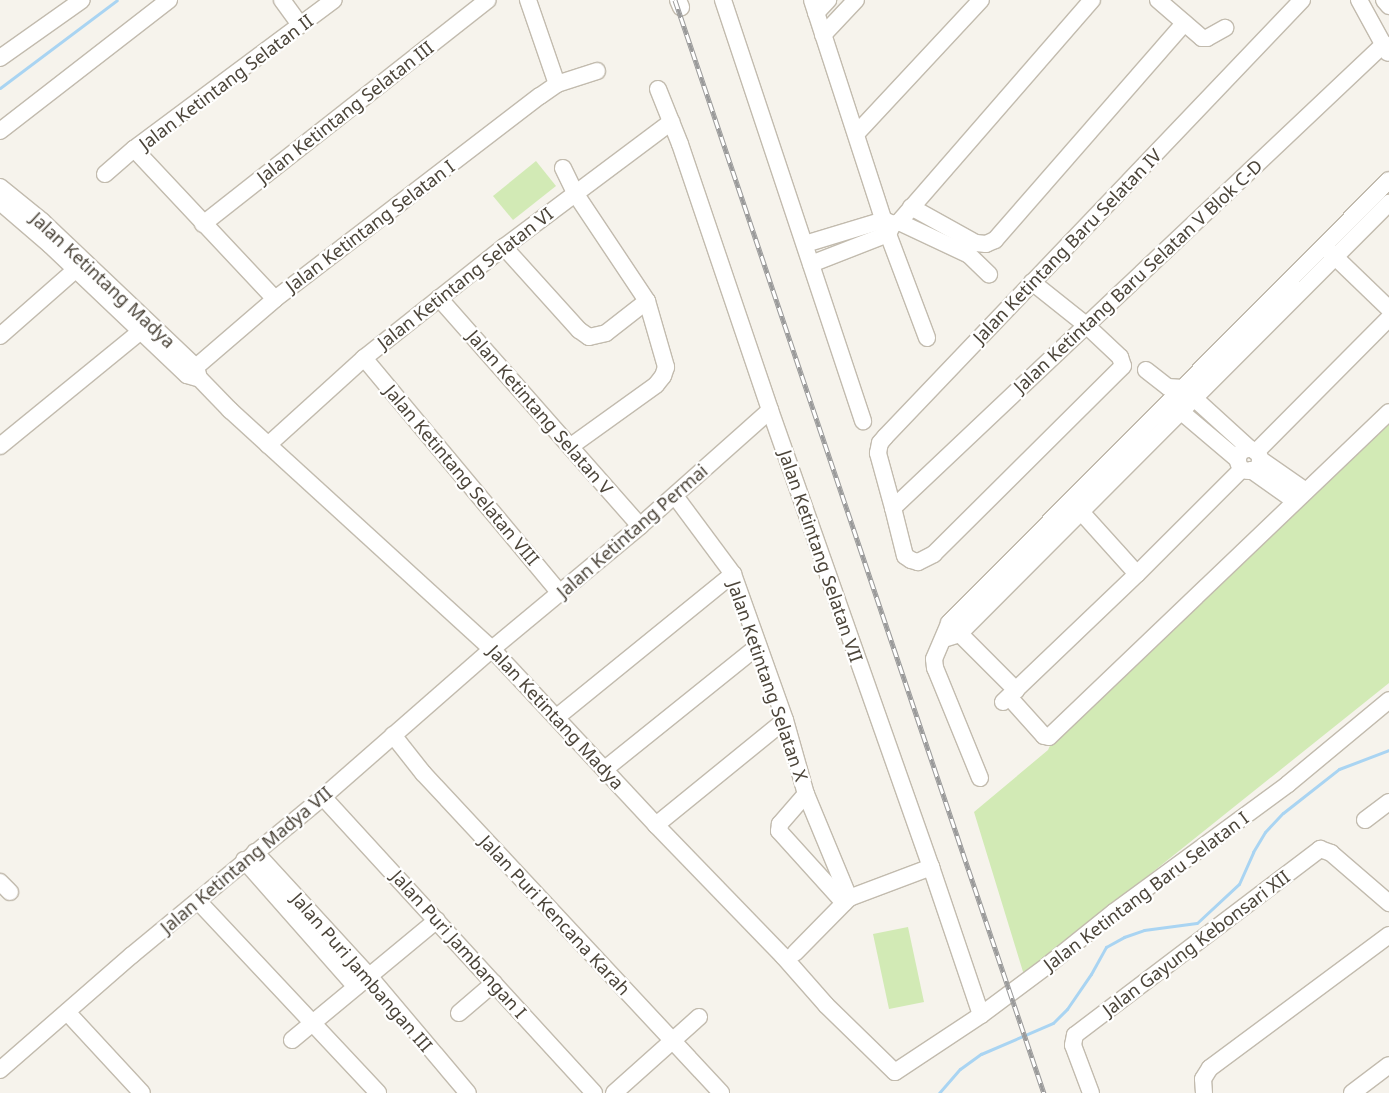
<!DOCTYPE html>
<html>
<head>
<meta charset="utf-8">
<style>
  body { margin:0 }
  #map { position:relative; width:1389px; height:1093px; overflow:hidden; background:#f6f3ec; font-family:"Noto Sans",sans-serif }
  div>[style] { position:absolute }
  .green>* { inset:0; background:#d2eab5 }
  .stream>* { height:3px; margin:-1.5px; padding:0 1.5px; transform-origin:1.5px; border-radius:1.5px; background:#a9d4f2 }
  .roads { filter:drop-shadow(1px 0 #c2bbae) drop-shadow(-1px 0 #c2bbae) drop-shadow(0 1px #c2bbae) drop-shadow(0 -1px #c2bbae) }
  .minor>* { height:16px; margin:-8px; padding:0 8px; transform-origin:8px; border-radius:8px; background:#fff }
  .minor>.ring { margin:-8px; padding:0; box-sizing:content-box; background:none; border:16px solid #fff; border-radius:50% }
  .rail>* { height:5px; margin-top:-2.5px; transform-origin:0; background:repeating-linear-gradient(90deg,#fff 0 9px,#9a9a9a 0 18px); box-sizing:border-box; border-block:1px solid #9a9a9a }
  span { translate:-50% -50%; white-space:nowrap; text-align:center; line-height:1.15; -webkit-text-stroke:4.5px #fff; paint-order:stroke }
  .street-label { font-size:18px; color:#4b4439 }
</style>
</head>
<body>
<div id="map">
  <div class="green">
    <i style="clip-path:polygon(536px 161px,556px 186px,513px 220px,493px 196px)"></i>
    <i style="clip-path:polygon(1389px 420px,1389px 683px,1024px 975px,974px 812px,1048px 750px,1053px 739px)"></i>
    <i style="clip-path:polygon(908px 927px,924px 1002px,889px 1009px,873px 934px)"></i>
  </div>
  <div class="stream">
    <i style="left:0;top:88px;width:146px;rotate:-36.9deg"></i>
    <i style="left:939px;top:1093px;width:32px;rotate:-49deg"></i>
    <i style="left:960px;top:1069px;width:26px;rotate:-36deg"></i>
    <i style="left:981px;top:1054px;width:78px;rotate:-23.3deg"></i>
    <i style="left:1053px;top:1023px;width:20px;rotate:-45deg"></i>
    <i style="left:1067px;top:1009px;width:42px;rotate:-55.6deg"></i>
    <i style="left:1091px;top:974px;width:31px;rotate:-61deg"></i>
    <i style="left:1106px;top:947px;width:21px;rotate:-29deg"></i>
    <i style="left:1124px;top:937px;width:21px;rotate:-19deg"></i>
    <i style="left:1144px;top:930px;width:53px;rotate:-7.5deg"></i>
    <i style="left:1197px;top:923px;width:57px;rotate:-42.9deg"></i>
    <i style="left:1239px;top:884px;width:35px;rotate:-66deg"></i>
    <i style="left:1253px;top:852px;width:23px;rotate:-59deg"></i>
    <i style="left:1265px;top:832px;width:26px;rotate:-47deg"></i>
    <i style="left:1283px;top:813px;width:71px;rotate:-38.2deg"></i>
    <i style="left:1339px;top:769px;width:53px;rotate:-20.8deg"></i>
  </div>
  <div class="roads">
    <div class="minor">
      <i style="left:282px;top:0;width:31px;rotate:54deg"></i>
      <i style="left:528px;top:0;width:89px;rotate:71deg"></i>
      <i style="left:678px;top:0;width:8px;rotate:67deg"></i>
      <i style="left:723px;top:0;width:444px;rotate:71.6deg"></i>
      <i style="left:812px;top:0;width:246px;rotate:72deg"></i>
      <i style="left:888px;top:234px;width:111px;rotate:69.4deg"></i>
      <i style="left:1158px;top:0;width:58px;rotate:40.8deg"></i>
      <i style="left:1202px;top:38px;width:5px"></i>
      <i style="left:1207px;top:38px;width:21px;rotate:-29deg"></i>
      <i style="left:1359px;top:0;width:60px;rotate:61.3deg"></i>
      <i style="left:1384px;top:0;width:8px;rotate:50deg"></i>
      <i style="left:816px;top:13px;width:18px;rotate:-47deg"></i>
      <i style="left:823px;top:35px;width:48px;rotate:-46.7deg"></i>
      <i style="left:0;top:58px;width:100px;rotate:-35.3deg"></i>
      <i style="left:658px;top:89px;width:59px;rotate:68.2deg"></i>
      <i style="left:680px;top:144px;width:281px;rotate:71.3deg"></i>
      <i style="left:770px;top:410px;width:485px;rotate:70.6deg"></i>
      <i style="left:931px;top:867px;width:156px;rotate:71.3deg"></i>
      <i style="left:0;top:131px;width:214px;rotate:-37.8deg"></i>
      <i style="left:856px;top:134px;width:183px;rotate:-47deg"></i>
      <i style="left:563px;top:168px;width:28px;rotate:64deg"></i>
      <i style="left:575px;top:193px;width:130px;rotate:56.3deg"></i>
      <i style="left:647px;top:301px;width:69px;rotate:73.9deg"></i>
      <i style="left:666px;top:367px;width:9px;rotate:108deg"></i>
      <i style="left:663px;top:376px;width:11px;rotate:128deg"></i>
      <i style="left:656px;top:385px;width:105px;rotate:144.3deg"></i>
      <i style="left:105px;top:174px;width:38px;rotate:-41deg"></i>
      <i style="left:0;top:187px;width:54px;rotate:39deg"></i>
      <i style="left:42px;top:221px;width:212px;rotate:43.5deg"></i>
      <i style="left:196px;top:367px;width:11px;rotate:75deg"></i>
      <i style="left:199px;top:378px;width:45px;rotate:45.9deg"></i>
      <i style="left:230px;top:410px;width:355px;rotate:42.4deg"></i>
      <i style="left:492px;top:649px;width:241px;rotate:47deg"></i>
      <i style="left:656px;top:825px;width:182px;rotate:45.9deg"></i>
      <i style="left:783px;top:956px;width:65px;rotate:48.7deg"></i>
      <i style="left:826px;top:1005px;width:96px;rotate:44.2deg"></i>
      <i style="left:895px;top:1072px;width:103px;rotate:-33.5deg"></i>
      <i style="left:981px;top:1015px;width:84px;rotate:-36.7deg"></i>
      <i style="left:1048px;top:965px;width:85px;rotate:-38.8deg"></i>
      <i style="left:1114px;top:912px;width:216px;rotate:-36.3deg"></i>
      <i style="left:1288px;top:784px;width:131px;rotate:-39.7deg"></i>
      <i style="left:0;top:202px;width:66px;rotate:40.7deg"></i>
      <i style="left:50px;top:245px;width:189px;rotate:43.5deg"></i>
      <i style="left:187px;top:375px;width:10px;rotate:17deg"></i>
      <i style="left:911px;top:207px;width:74px;rotate:29deg"></i>
      <i style="left:976px;top:243px;width:10px;rotate:6deg"></i>
      <i style="left:986px;top:244px;width:10px;rotate:-24deg"></i>
      <i style="left:995px;top:240px;width:288px;rotate:-48.9deg"></i>
      <i style="left:899px;top:222px;width:77px;rotate:25.2deg"></i>
      <i style="left:969px;top:255px;width:28px;rotate:44deg"></i>
      <i style="left:203px;top:224px;width:362px;rotate:-38.2deg"></i>
      <i style="left:805px;top:244px;width:83px;rotate:-16.9deg"></i>
      <i style="left:884px;top:220px;width:10px;rotate:24deg"></i>
      <i style="left:893px;top:224px;width:6px;rotate:-18deg"></i>
      <i style="left:899px;top:222px;width:294px;rotate:-49deg"></i>
      <i style="left:504px;top:247px;width:112px;rotate:47.9deg"></i>
      <i style="left:579px;top:330px;width:12px;rotate:35deg"></i>
      <i style="left:589px;top:337px;width:17px;rotate:-13deg"></i>
      <i style="left:606px;top:333px;width:52px;rotate:-38deg"></i>
      <i style="left:1328px;top:250px;width:85px;rotate:44deg"></i>
      <i style="left:811px;top:264px;width:83px;rotate:-21.3deg"></i>
      <i style="left:888px;top:234px;width:9px;rotate:-63deg"></i>
      <i style="left:1032px;top:282px;width:69px;rotate:38.5deg"></i>
      <i style="left:1086px;top:325px;width:47px;rotate:43.3deg"></i>
      <i style="left:1120px;top:357px;width:9px;rotate:72deg"></i>
      <i style="left:1123px;top:366px;width:267px;rotate:135.2deg"></i>
      <i style="left:934px;top:554px;width:18px;rotate:153deg"></i>
      <i style="left:918px;top:562px;width:7px;rotate:-164deg"></i>
      <i style="left:911px;top:560px;width:7px;rotate:-146deg"></i>
      <i style="left:905px;top:556px;width:49px;rotate:-104deg"></i>
      <i style="left:893px;top:508px;width:57px;rotate:-105.3deg"></i>
      <i style="left:878px;top:453px;width:10px;rotate:-79deg"></i>
      <i style="left:880px;top:443px;width:8px;rotate:-50deg"></i>
      <i style="left:885px;top:437px;width:604px;rotate:-46.34deg"></i>
      <i style="left:439px;top:298px;width:304px;rotate:48.6deg"></i>
      <i style="left:275px;top:299px;width:206px;rotate:-133.2deg"></i>
      <i style="left:134px;top:149px;width:249px;rotate:-36.7deg"></i>
      <i style="left:0;top:336px;width:111px;rotate:-41.3deg"></i>
      <i style="left:364px;top:358px;width:306px;rotate:50.2deg"></i>
      <i style="left:1146px;top:370px;width:28px;rotate:38deg"></i>
      <i style="left:1168px;top:387px;width:15px;rotate:4deg"></i>
      <i style="left:1183px;top:388px;width:89px;rotate:42.3deg"></i>
      <i style="left:189px;top:373px;width:113px;rotate:-40.7deg"></i>
      <i style="left:275px;top:299px;width:334px;rotate:-37.5deg"></i>
      <i style="left:540px;top:96px;width:21px;rotate:-35deg"></i>
      <i style="left:557px;top:84px;width:42px;rotate:-18deg"></i>
      <i style="left:1172px;top:404px;width:85px;rotate:40.2deg"></i>
      <i style="left:268px;top:445px;width:130px;rotate:-42.2deg"></i>
      <i style="left:364px;top:358px;width:179px;rotate:-38.4deg"></i>
      <i style="left:504px;top:247px;width:209px;rotate:-36.8deg"></i>
      <i style="left:0;top:446px;width:182px;rotate:-39.2deg"></i>
      <i class="ring" style="left:1238px;top:449px;width:6px;height:6px"></i>
      <i style="left:1256px;top:452px;width:189px;rotate:-45.2deg"></i>
      <i style="left:1260px;top:459px;width:56px;rotate:34.8deg"></i>
      <i style="left:1251px;top:470px;width:54px;rotate:35.2deg"></i>
      <i style="left:675px;top:496px;width:97px;rotate:53.4deg"></i>
      <i style="left:733px;top:574px;width:155px;rotate:70.4deg"></i>
      <i style="left:785px;top:720px;width:77px;rotate:74.2deg"></i>
      <i style="left:806px;top:794px;width:113px;rotate:67.5deg"></i>
      <i style="left:1074px;top:504px;width:94px;rotate:48deg"></i>
      <i style="left:893px;top:508px;width:676px;rotate:-43.38deg"></i>
      <i style="left:952px;top:626px;width:91px;rotate:45deg"></i>
      <i style="left:944px;top:639px;width:16px;rotate:-18deg"></i>
      <i style="left:959px;top:634px;width:609px;rotate:-45.07deg"></i>
      <i style="left:1009px;top:697px;width:52px;rotate:48.1deg"></i>
      <i style="left:1044px;top:736px;width:5px;rotate:11deg"></i>
      <i style="left:1049px;top:737px;width:470px;rotate:-43.7deg"></i>
      <i style="left:1003px;top:702px;width:185px;rotate:-43.7deg"></i>
      <i style="left:1137px;top:574px;width:148px;rotate:-45deg"></i>
      <i style="left:557px;top:717px;width:227px;rotate:-39.1deg"></i>
      <i style="left:393px;top:735px;width:48px;rotate:51.7deg"></i>
      <i style="left:423px;top:773px;width:437px;rotate:47deg"></i>
      <i style="left:605px;top:769px;width:196px;rotate:-38.8deg"></i>
      <i style="left:980px;top:778px;width:119px;rotate:-112.2deg"></i>
      <i style="left:935px;top:668px;width:9px;rotate:-96deg"></i>
      <i style="left:934px;top:659px;width:39px;rotate:-67deg"></i>
      <i style="left:949px;top:623px;width:624px;rotate:-45.19deg"></i>
      <i style="left:806px;top:794px;width:40px;rotate:131deg"></i>
      <i style="left:780px;top:824px;width:7px;rotate:98deg"></i>
      <i style="left:779px;top:831px;width:97px;rotate:47.9deg"></i>
      <i style="left:323px;top:797px;width:401px;rotate:47.5deg"></i>
      <i style="left:1365px;top:820px;width:30px;rotate:-37deg"></i>
      <i style="left:656px;top:825px;width:166px;rotate:-39.1deg"></i>
      <i style="left:255px;top:852px;width:168px;rotate:47.4deg"></i>
      <i style="left:369px;top:976px;width:153px;rotate:49.8deg"></i>
      <i style="left:244px;top:860px;width:169px;rotate:48.6deg"></i>
      <i style="left:0;top:882px;width:14px;rotate:45deg"></i>
      <i style="left:198px;top:901px;width:263px;rotate:46.8deg"></i>
      <i style="left:795px;top:953px;width:77px;rotate:-45.5deg"></i>
      <i style="left:849px;top:898px;width:88px;rotate:-20.7deg"></i>
      <i style="left:67px;top:1012px;width:110px;rotate:47.2deg"></i>
      <i style="left:459px;top:1013px;width:46px;rotate:-40.6deg"></i>
      <i style="left:292px;top:1040px;width:188px;rotate:-39.6deg"></i>
      <i style="left:0;top:1070px;width:175px;rotate:-41.1deg"></i>
      <i style="left:132px;top:955px;width:248px;rotate:-39.6deg"></i>
      <i style="left:323px;top:797px;width:225px;rotate:-41.2deg"></i>
      <i style="left:492px;top:649px;width:192px;rotate:-39.7deg"></i>
      <i style="left:640px;top:526px;width:174px;rotate:-41.7deg"></i>
      <i style="left:614px;top:1093px;width:114px;rotate:-41.8deg"></i>
      <i style="left:1091px;top:1093px;width:51px;rotate:-110.6deg"></i>
      <i style="left:1073px;top:1045px;width:10px;rotate:-79deg"></i>
      <i style="left:1075px;top:1035px;width:308px;rotate:-37.2deg"></i>
      <i style="left:1320px;top:849px;width:12px;rotate:20deg"></i>
      <i style="left:1331px;top:853px;width:77px;rotate:40.8deg"></i>
      <i style="left:1204px;top:1093px;width:14px;rotate:-94deg"></i>
      <i style="left:1203px;top:1079px;width:13px;rotate:-58deg"></i>
      <i style="left:1210px;top:1068px;width:223px;rotate:-36.6deg"></i>
      <i style="left:1352px;top:1093px;width:46px;rotate:-37.1deg"></i>
    </div>
  </div>
  <div class="rail">
    <i style="left:675px;top:0;width:1154px;rotate:71.35deg"></i>
  </div>
  <div class="street-label">
    <span style="left:226px;top:82px;rotate:-37deg">Jalan Ketintang Selatan II</span>
    <span style="left:345px;top:112px;rotate:-38deg">Jalan Ketintang Selatan III</span>
    <span style="left:370px;top:226px;rotate:-37deg">Jalan Ketintang Selatan I</span>
    <span style="left:1067px;top:246px;rotate:-46deg">Jalan Ketintang Baru Selatan IV</span>
    <span style="left:1138px;top:276px;rotate:-43deg">Jalan Ketintang Baru Selatan V Blok C-D</span>
    <span style="left:465px;top:278px;rotate:-38deg">Jalan Ketintang Selatan VI</span>
    <span style="left:103px;top:280px;rotate:43deg">Jalan Ketintang Madya</span>
    <span style="left:540px;top:412px;rotate:49deg">Jalan Ketintang Selatan V</span>
    <span style="left:462px;top:475px;rotate:50deg">Jalan Ketintang Selatan VIII</span>
    <span style="left:632px;top:531px;rotate:-41deg">Jalan Ketintang Permai</span>
    <span style="left:821px;top:556px;rotate:71deg">Jalan Ketintang Selatan VII</span>
    <span style="left:768px;top:681px;rotate:71deg">Jalan Ketintang Selatan X</span>
    <span style="left:556px;top:717px;rotate:47deg">Jalan Ketintang Madya</span>
    <span style="left:246px;top:860px;rotate:-40deg">Jalan Ketintang Madya VII</span>
    <span style="left:1146px;top:891px;rotate:-37deg">Jalan Ketintang Baru Selatan I</span>
    <span style="left:555px;top:915px;rotate:47deg">Jalan Puri Kencana Karah</span>
    <span style="left:1196px;top:943px;rotate:-37deg">Jalan Gayung Kebonsari XII</span>
    <span style="left:459px;top:944px;rotate:48deg">Jalan Puri Jambangan I</span>
    <span style="left:362px;top:972px;rotate:49deg">Jalan Puri Jambangan III</span>
  </div>
</div>
</body>
</html>
